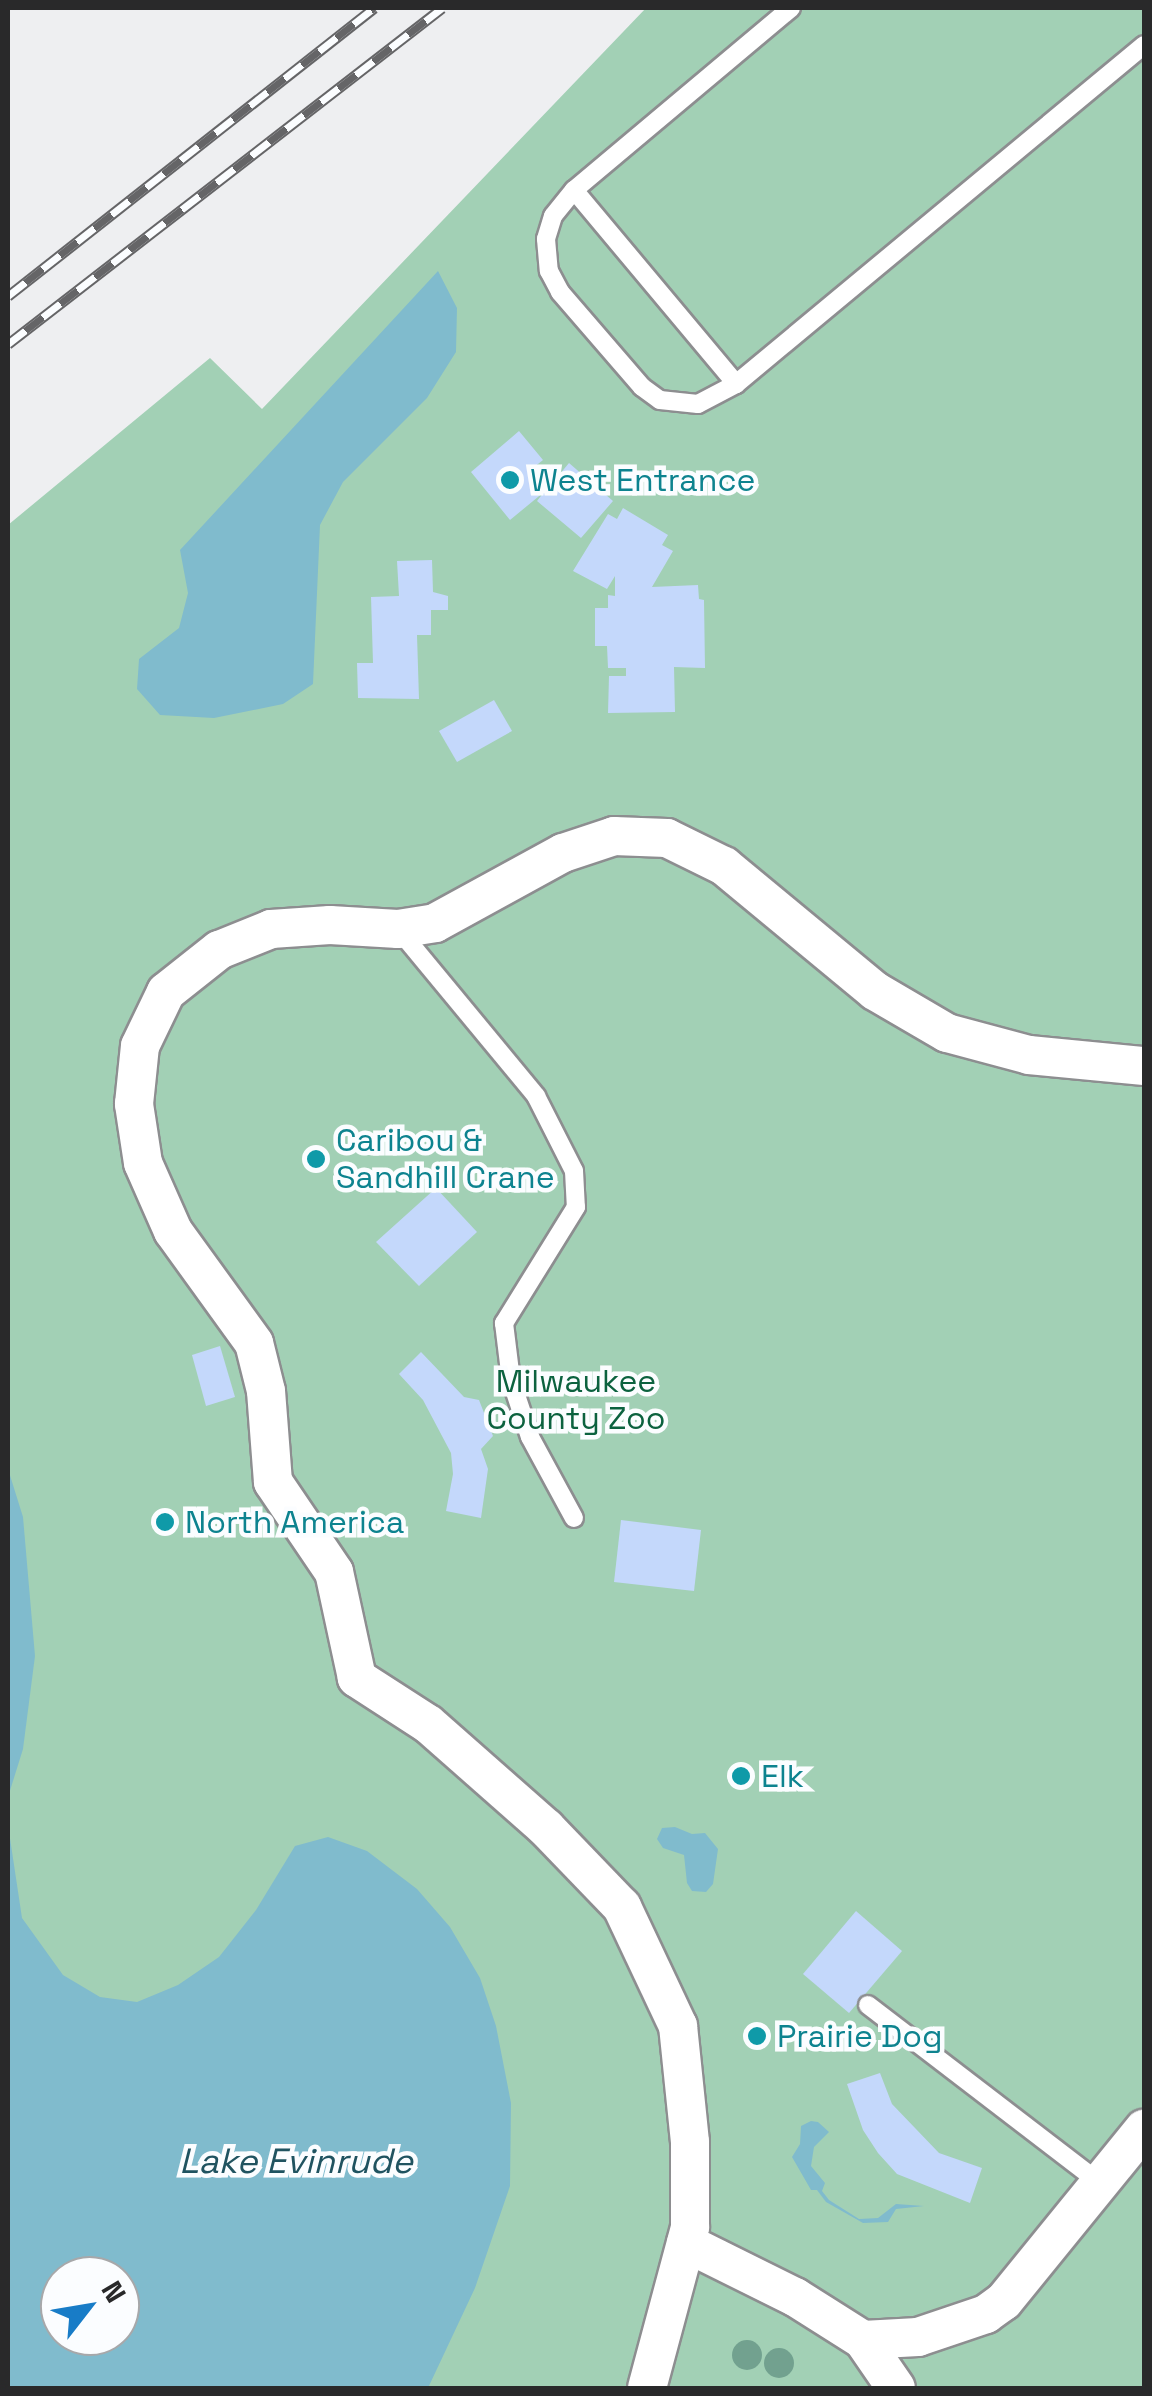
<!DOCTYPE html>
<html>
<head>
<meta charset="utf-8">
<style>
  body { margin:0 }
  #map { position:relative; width:1152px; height:2396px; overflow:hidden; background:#eeeff1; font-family:"Space Grotesk",sans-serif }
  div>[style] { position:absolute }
  .green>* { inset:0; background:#a2d0b5 }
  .water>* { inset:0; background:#80bbcd }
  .building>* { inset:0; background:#c4d8fb }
  .roads { filter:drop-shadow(2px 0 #8d8e90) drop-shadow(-2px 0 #8d8e90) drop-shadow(0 2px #8d8e90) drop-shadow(0 -2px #8d8e90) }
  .lane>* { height:18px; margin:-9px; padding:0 9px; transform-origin:9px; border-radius:9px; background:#fff }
  .street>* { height:38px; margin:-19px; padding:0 19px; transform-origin:19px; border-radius:19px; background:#fff }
  .rail>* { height:11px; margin-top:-5.5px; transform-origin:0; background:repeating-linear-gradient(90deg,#fbfdff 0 22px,#656567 0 44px); box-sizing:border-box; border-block:2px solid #656567 }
  .trees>* { width:30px; height:30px; margin:-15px; border-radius:50%; background:#72a18f }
  .dots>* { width:28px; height:28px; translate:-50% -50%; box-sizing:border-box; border:5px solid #fbfdff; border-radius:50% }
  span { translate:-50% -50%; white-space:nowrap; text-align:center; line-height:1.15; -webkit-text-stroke:9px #fbfdff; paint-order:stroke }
  .culture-label { font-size:32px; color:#0d838f }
  .left { translate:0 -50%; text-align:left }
  .park-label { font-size:32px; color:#0c623f }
  .water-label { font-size:35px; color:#205360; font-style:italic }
  .frame { position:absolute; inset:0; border:10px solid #29292a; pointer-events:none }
  .north { position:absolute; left:40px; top:2256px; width:100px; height:100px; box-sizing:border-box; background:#fbfdff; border:2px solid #a7a8aa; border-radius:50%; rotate:59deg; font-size:28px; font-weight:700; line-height:40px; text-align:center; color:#29292a }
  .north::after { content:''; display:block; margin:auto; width:35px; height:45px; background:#187cc7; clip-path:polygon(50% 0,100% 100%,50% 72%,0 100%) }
</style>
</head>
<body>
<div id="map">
  <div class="green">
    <i style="clip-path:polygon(evenodd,646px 8px,1144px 8px,1144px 2388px,8px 2388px,8px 525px,210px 358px,262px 409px,646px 8px,60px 2276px,120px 2276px,120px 2336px,60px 2336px,60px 2276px)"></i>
  </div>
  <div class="water">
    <i style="clip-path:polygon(438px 271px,457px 308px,456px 352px,427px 398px,343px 482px,320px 525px,313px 684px,283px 704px,214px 718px,160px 715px,137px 689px,139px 659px,179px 628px,188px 593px,180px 550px)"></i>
    <i style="clip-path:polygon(8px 1469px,23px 1517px,35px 1656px,23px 1749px,8px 1797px)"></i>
    <i style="clip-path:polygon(evenodd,8px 1825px,22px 1918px,63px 1975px,100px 1997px,137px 2002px,178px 1985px,219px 1957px,256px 1910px,295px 1846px,328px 1837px,367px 1851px,417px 1889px,450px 1927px,480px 1978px,496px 2026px,511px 2103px,510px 2186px,475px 2288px,428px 2388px,8px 2388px,8px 1825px,120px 2276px,120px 2336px,60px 2336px,60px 2276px,120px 2276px)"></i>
    <i style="clip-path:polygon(675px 1827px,692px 1834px,705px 1833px,718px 1849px,713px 1884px,706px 1892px,692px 1891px,687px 1883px,684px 1855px,663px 1848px,657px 1839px,662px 1828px)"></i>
    <i style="clip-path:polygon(811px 2121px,818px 2122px,829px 2132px,814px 2147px,811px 2166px,825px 2183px,822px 2191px,829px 2200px,859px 2219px,878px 2218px,896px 2204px,924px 2206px,896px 2209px,888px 2222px,863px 2223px,826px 2202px,817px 2190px,811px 2190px,792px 2157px,800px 2144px,801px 2126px)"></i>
  </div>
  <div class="building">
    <i style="clip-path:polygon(519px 431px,543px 460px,533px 468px,549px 487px,569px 463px,613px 501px,581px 538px,537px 501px,544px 492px,510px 520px,471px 472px)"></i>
    <i style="clip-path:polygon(623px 508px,668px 535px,662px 545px,673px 551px,652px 587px,698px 585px,699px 599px,704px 600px,705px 668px,674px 667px,675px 712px,608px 713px,609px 676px,626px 676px,626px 668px,608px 668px,607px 646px,595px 646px,595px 608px,608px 608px,608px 595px,615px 596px,615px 576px,607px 589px,573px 571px,608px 514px,617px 519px)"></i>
    <i style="clip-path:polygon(432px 560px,433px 592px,448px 596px,448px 610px,431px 610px,431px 635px,417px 635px,419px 699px,358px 698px,357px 663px,373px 663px,371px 597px,399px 596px,397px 561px)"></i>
    <i style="clip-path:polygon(494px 700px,512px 731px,457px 762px,439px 731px)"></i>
    <i style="clip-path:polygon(436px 1188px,477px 1232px,419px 1286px,376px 1242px)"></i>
    <i style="clip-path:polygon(220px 1346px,235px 1397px,206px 1406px,192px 1355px)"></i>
    <i style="clip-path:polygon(421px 1352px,464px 1397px,479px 1400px,493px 1436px,481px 1449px,488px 1469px,481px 1518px,446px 1511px,453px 1474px,451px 1453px,423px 1400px,399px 1374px)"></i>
    <i style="clip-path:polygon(621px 1520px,701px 1530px,694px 1591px,614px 1582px)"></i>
    <i style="clip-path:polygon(856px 1911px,902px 1951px,849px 2013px,803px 1974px)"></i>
    <i style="clip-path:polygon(880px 2073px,892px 2104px,939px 2153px,982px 2168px,970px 2203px,897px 2174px,878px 2153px,863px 2130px,847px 2084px)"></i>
  </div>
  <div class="roads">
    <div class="lane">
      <i style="left:791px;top:8px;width:283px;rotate:140deg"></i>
      <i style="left:574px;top:190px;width:253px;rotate:50.1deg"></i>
      <i style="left:736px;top:384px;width:530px;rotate:-39.72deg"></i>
      <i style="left:574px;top:190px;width:33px;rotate:129deg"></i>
      <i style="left:553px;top:216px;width:24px;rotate:107deg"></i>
      <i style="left:546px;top:239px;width:32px;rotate:85deg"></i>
      <i style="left:549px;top:271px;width:24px;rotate:62deg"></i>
      <i style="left:560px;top:292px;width:125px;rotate:49.2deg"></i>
      <i style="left:642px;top:387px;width:22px;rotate:36deg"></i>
      <i style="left:660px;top:400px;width:38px;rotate:6deg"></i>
      <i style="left:698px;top:404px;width:43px;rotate:-27.8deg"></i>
      <i style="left:398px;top:929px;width:217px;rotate:50.4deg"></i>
      <i style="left:536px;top:1096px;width:84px;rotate:63.1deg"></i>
      <i style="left:574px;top:1171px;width:36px;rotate:87deg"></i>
      <i style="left:576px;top:1207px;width:137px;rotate:121.8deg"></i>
      <i style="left:504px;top:1323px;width:57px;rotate:83deg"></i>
      <i style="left:511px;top:1380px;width:60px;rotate:71.6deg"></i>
      <i style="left:530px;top:1437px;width:92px;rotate:61.5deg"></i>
      <i style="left:868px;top:2005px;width:294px;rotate:37.5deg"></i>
    </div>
    <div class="street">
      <i style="left:686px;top:2243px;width:122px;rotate:26.4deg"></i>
      <i style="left:795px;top:2297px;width:80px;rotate:32.3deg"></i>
      <i style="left:863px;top:2340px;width:58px;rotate:55.5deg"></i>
      <i style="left:863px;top:2340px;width:55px;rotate:-3.1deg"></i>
      <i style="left:918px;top:2337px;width:72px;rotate:-18.7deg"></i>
      <i style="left:986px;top:2314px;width:22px;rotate:-36deg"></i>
      <i style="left:1004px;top:2301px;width:222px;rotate:-50.9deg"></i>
      <i style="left:647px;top:2388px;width:167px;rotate:-75deg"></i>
      <i style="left:690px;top:2227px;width:85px;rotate:-90deg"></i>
      <i style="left:690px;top:2142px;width:117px;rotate:-95.9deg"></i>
      <i style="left:678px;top:2026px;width:132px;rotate:-115.2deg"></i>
      <i style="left:622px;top:1907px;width:110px;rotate:-133.9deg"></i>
      <i style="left:546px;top:1828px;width:157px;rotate:-138.6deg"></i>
      <i style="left:428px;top:1724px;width:85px;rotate:-147.1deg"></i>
      <i style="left:357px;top:1678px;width:108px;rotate:-102.2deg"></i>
      <i style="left:334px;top:1572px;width:109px;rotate:-124.1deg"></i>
      <i style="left:273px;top:1482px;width:91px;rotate:-94.4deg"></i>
      <i style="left:266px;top:1391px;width:49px;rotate:-104deg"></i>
      <i style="left:254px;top:1343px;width:138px;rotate:-125.9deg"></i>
      <i style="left:173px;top:1231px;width:74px;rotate:-113.8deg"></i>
      <i style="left:143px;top:1163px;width:60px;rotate:-98.7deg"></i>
      <i style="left:134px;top:1104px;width:58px;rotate:-84.1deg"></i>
      <i style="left:140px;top:1046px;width:60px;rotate:-64.3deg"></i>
      <i style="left:166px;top:992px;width:68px;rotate:-38.4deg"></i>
      <i style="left:219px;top:950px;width:56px;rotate:-22deg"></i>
      <i style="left:271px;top:929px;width:59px;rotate:-3.9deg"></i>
      <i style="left:330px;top:925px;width:68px;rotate:3.4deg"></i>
      <i style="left:398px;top:929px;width:37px;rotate:-9deg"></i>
      <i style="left:435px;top:923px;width:146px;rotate:-28.7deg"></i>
      <i style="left:563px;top:853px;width:54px;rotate:-18.4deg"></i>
      <i style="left:614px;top:836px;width:53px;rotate:2.2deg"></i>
      <i style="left:667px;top:838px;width:64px;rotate:26.2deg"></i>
      <i style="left:724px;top:866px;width:196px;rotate:39.6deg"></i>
      <i style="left:875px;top:991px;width:83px;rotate:30.3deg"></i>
      <i style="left:947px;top:1033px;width:85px;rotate:15deg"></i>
      <i style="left:1029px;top:1055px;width:116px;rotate:5.5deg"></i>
    </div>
  </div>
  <div class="rail">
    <i style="left:8px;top:296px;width:466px;rotate:-38.2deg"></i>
    <i style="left:8px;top:344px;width:549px;rotate:-37.75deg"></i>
  </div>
  <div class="trees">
    <i style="left:747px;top:2355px"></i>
    <i style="left:779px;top:2363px"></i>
  </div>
  <div class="dots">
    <i style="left:510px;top:480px;background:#0f9aa8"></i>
    <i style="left:316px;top:1159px;background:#0f9aa8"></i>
    <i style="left:165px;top:1522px;background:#0f9aa8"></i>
    <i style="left:741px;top:1776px;background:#0f9aa8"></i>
    <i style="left:757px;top:2036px;background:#0f9aa8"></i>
  </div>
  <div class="culture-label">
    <span class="left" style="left:530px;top:480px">West Entrance</span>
    <span class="left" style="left:336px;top:1159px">Caribou &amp;<br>Sandhill Crane</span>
    <span class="left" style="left:185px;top:1522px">North America</span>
    <span class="left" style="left:761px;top:1776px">Elk</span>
    <span class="left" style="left:777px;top:2036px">Prairie Dog</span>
  </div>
  <div class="park-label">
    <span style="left:576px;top:1400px">Milwaukee<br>County Zoo</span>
  </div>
  <div class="water-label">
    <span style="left:296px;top:2161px">Lake Evinrude</span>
  </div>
  <div class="frame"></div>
  <div class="north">N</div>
</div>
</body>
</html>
